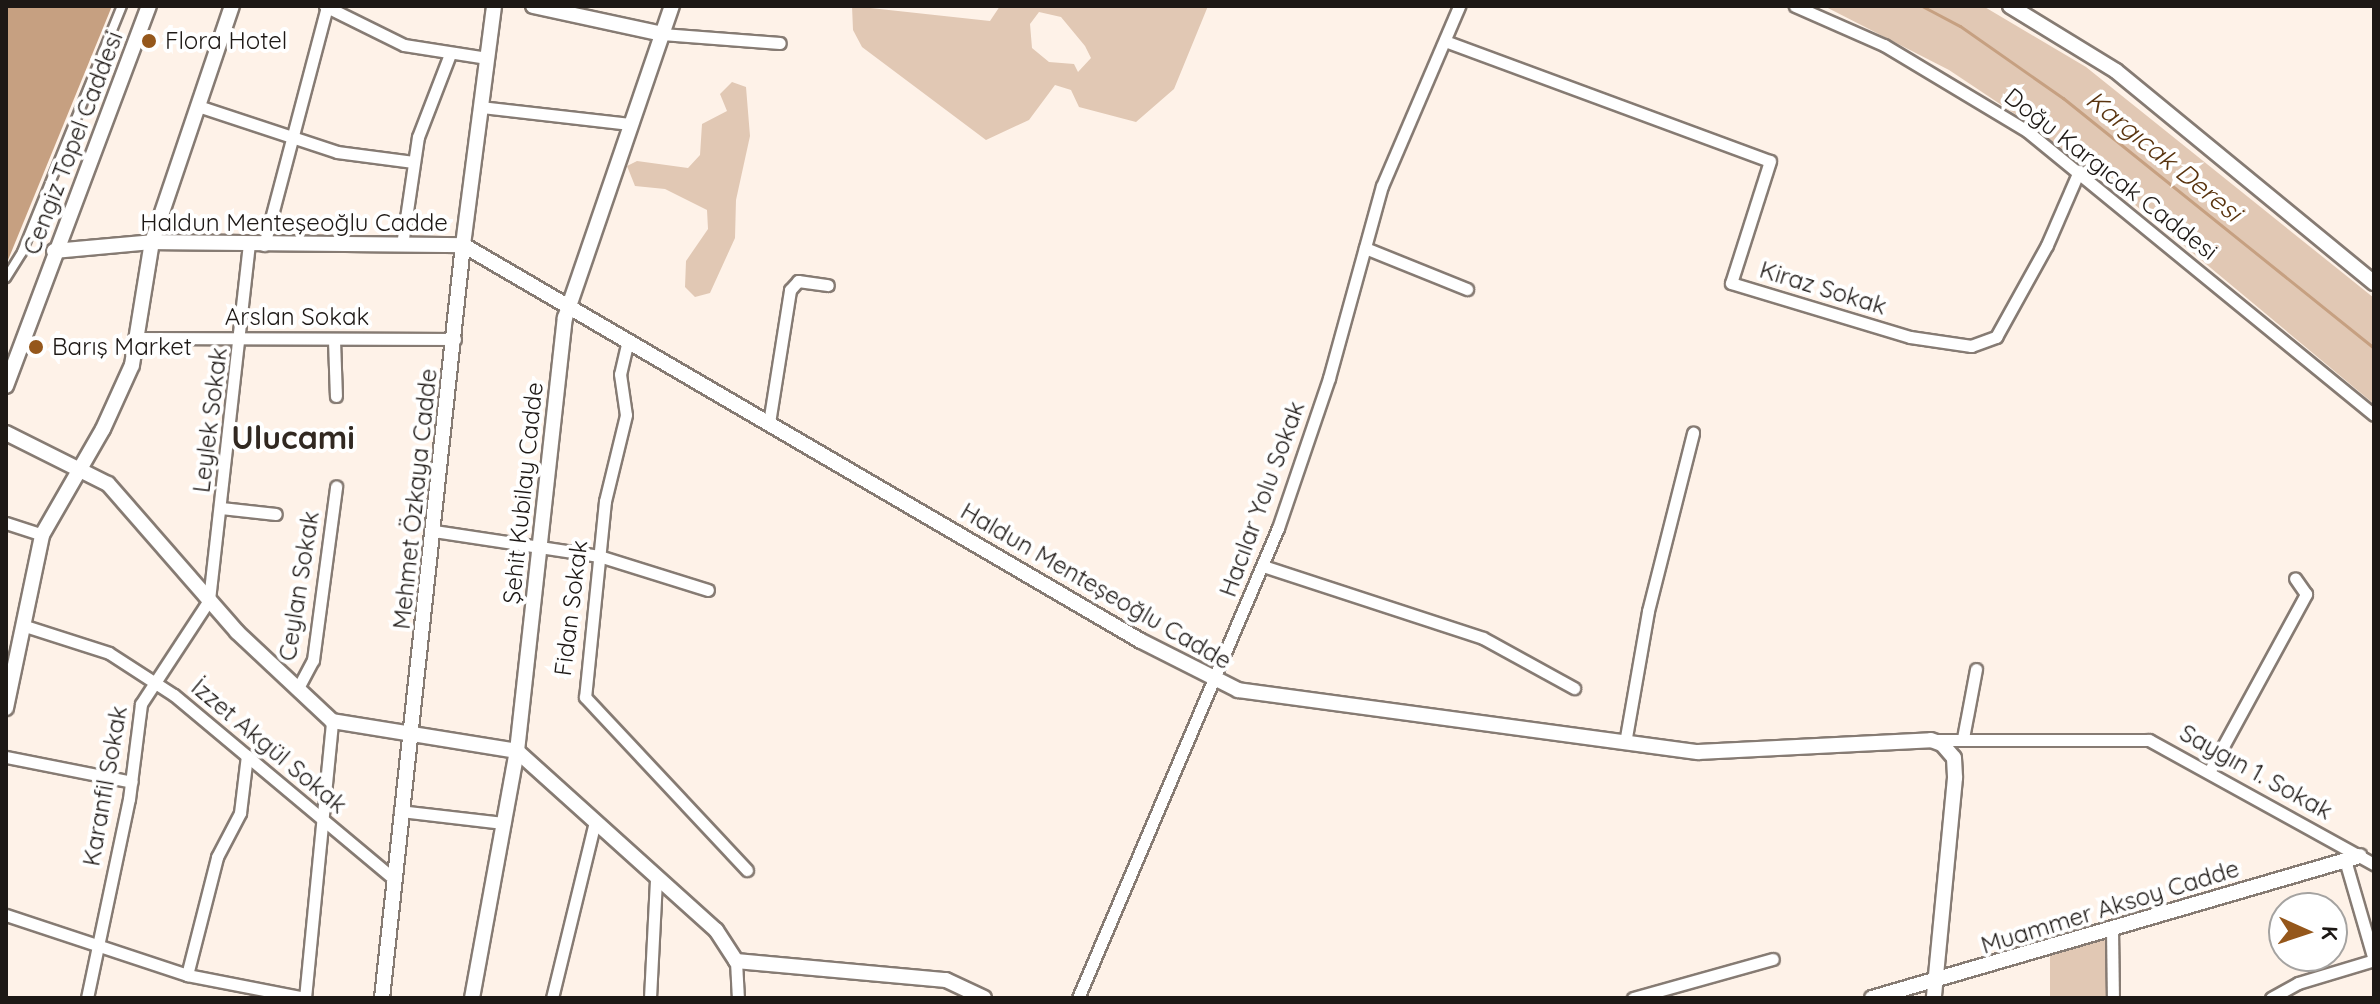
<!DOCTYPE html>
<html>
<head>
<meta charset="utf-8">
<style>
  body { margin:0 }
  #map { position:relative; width:2380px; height:1004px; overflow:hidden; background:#fef2e8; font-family:Quicksand,sans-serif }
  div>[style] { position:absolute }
  .green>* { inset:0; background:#e1c8b4 }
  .water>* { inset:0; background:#c6a081 }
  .stream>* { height:3px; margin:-1.5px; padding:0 1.5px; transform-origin:1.5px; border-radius:1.5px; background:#c6a081 }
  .roads { filter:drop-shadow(2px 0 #867b73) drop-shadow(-2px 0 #867b73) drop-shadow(0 2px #867b73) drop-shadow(0 -2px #867b73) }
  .pedestrian>* { height:8px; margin:-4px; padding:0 4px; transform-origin:4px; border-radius:4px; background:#fff }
  .minor>* { height:11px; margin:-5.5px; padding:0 5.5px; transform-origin:5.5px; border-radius:5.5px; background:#fff }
  .tertiary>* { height:14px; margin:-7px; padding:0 7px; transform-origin:7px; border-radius:7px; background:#fff }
  .dots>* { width:22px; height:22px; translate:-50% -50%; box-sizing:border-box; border:4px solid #fff; border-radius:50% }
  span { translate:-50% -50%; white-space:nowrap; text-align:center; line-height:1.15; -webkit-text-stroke:8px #fff; paint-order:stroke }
  .poi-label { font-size:24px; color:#1d1815 }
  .left { translate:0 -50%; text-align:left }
  .street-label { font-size:24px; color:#1d1815 }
  .water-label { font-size:26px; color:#5a340f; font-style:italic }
  .district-label { font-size:32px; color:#312821; font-weight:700 }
  .frame { position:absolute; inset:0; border:8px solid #1d1815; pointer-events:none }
  .north { position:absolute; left:2268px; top:892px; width:80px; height:80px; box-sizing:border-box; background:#fff; border:2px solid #a5a3a1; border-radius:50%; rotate:93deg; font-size:22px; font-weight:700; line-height:32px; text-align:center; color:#1d1815 }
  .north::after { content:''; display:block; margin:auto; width:28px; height:36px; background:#95571b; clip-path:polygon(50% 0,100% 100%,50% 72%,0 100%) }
</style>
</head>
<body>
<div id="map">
  <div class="green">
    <i style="clip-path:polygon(evenodd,852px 6px,990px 21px,1000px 6px,1208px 6px,1174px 89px,1136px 122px,1079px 107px,1071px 90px,1055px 85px,1029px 120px,986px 140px,862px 47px,853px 30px,852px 6px,1039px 12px,1061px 17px,1085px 46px,1091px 58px,1078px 72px,1074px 64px,1049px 62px,1032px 48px,1030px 24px,1039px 12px)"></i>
    <i style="clip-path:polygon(1824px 6px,1983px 6px,2086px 67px,2374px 298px,2374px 404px,2122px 194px,2024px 120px,1949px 70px)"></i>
    <i style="clip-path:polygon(732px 82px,746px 87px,750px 136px,736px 200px,735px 238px,710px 293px,695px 297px,685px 287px,686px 261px,708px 229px,707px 210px,665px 189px,635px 186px,627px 166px,637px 161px,688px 168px,700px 155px,702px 124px,727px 111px,720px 94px)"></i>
    <i style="clip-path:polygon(2107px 938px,2107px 998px,2050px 998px,2050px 955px)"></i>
  </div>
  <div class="water">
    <i style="clip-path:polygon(6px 6px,112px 6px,6px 265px)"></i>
  </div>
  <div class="stream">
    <i style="left:1922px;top:6px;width:43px;rotate:27.8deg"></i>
    <i style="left:1960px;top:26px;width:126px;rotate:35deg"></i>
    <i style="left:2063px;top:98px;width:399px;rotate:38.8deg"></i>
  </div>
  <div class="roads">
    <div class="pedestrian">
      <i style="left:6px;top:278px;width:31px;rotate:-58deg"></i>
      <i style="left:22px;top:252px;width:266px;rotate:-67.9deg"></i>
    </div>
    <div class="minor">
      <i style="left:325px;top:6px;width:88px;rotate:26.3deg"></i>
      <i style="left:404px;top:45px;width:84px;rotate:8.9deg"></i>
      <i style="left:1795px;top:6px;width:97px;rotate:23.7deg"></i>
      <i style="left:1884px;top:45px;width:167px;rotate:31deg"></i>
      <i style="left:2027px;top:131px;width:448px;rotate:39.3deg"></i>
      <i style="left:662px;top:34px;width:118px;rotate:4.4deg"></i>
      <i style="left:1445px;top:41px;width:346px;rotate:20.3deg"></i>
      <i style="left:1770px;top:161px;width:128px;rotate:107.7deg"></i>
      <i style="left:1731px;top:283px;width:187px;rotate:16.8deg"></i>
      <i style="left:1910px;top:337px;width:62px;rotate:8.4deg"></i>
      <i style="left:1971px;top:346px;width:27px;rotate:-20deg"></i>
      <i style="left:1996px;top:337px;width:105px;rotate:-61deg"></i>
      <i style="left:2047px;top:245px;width:81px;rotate:-66.6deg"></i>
      <i style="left:198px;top:106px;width:146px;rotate:18.3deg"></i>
      <i style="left:337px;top:152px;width:77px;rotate:7.5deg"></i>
      <i style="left:481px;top:107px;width:151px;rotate:6.5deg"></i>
      <i style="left:264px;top:245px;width:246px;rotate:-75.2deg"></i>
      <i style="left:402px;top:245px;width:109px;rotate:-81.6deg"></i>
      <i style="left:418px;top:137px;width:89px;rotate:-68.9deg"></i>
      <i style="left:1365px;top:248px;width:110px;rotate:21.9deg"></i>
      <i style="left:140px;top:338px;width:315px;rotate:0.2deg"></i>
      <i style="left:334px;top:340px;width:56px;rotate:88deg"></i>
      <i style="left:628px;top:340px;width:35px;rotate:103deg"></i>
      <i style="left:620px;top:374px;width:41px;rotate:81.7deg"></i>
      <i style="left:626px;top:415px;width:89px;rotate:103.7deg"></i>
      <i style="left:605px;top:501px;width:197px;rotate:95.8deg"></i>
      <i style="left:585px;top:697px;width:237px;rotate:46.9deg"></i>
      <i style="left:769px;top:423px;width:135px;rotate:-81deg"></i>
      <i style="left:790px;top:290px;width:12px;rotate:-48deg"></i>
      <i style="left:798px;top:281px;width:30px;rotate:8deg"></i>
      <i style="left:221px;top:508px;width:55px;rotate:6.2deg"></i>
      <i style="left:6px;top:523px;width:38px;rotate:18deg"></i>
      <i style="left:434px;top:531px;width:167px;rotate:8.6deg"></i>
      <i style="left:599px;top:556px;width:114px;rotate:17.3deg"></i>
      <i style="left:1263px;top:566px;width:231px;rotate:18.1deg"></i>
      <i style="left:1483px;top:638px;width:104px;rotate:28.8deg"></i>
      <i style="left:22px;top:625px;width:91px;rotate:17.8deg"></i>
      <i style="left:109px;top:653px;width:77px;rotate:32.9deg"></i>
      <i style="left:174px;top:695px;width:284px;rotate:39.9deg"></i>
      <i style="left:298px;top:688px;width:32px;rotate:-62deg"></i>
      <i style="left:313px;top:660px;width:175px;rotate:-82.4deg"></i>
      <i style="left:1963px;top:738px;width:70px;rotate:-79.3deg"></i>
      <i style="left:1935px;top:740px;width:214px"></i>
      <i style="left:2149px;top:740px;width:257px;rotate:28.9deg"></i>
      <i style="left:1625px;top:743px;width:134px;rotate:-80.1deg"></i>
      <i style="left:1648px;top:611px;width:184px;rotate:-75.8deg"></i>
      <i style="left:6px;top:757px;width:128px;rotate:11.2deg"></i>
      <i style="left:2209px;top:772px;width:203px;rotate:-61.4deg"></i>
      <i style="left:2306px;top:594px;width:19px;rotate:-125deg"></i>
      <i style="left:400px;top:811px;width:105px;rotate:6.6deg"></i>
      <i style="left:2345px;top:860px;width:104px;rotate:73.8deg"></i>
      <i style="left:6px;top:915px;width:191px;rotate:18.3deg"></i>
      <i style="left:187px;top:975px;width:120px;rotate:11deg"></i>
      <i style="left:305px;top:998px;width:278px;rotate:-84.4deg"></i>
      <i style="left:2112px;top:929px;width:69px;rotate:89.2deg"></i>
      <i style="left:736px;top:961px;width:37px;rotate:87deg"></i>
      <i style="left:187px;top:975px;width:122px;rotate:-75.7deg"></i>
      <i style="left:217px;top:857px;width:50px;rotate:-62.4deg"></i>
      <i style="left:240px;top:813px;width:58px;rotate:-83.1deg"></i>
      <i style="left:87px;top:998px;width:203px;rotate:-78.1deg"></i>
      <i style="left:129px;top:799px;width:96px;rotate:-82.8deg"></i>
      <i style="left:141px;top:704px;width:124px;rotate:-56.8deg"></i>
      <i style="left:209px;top:600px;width:357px;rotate:-83.6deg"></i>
      <i style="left:552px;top:998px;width:182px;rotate:-76.3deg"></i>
      <i style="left:650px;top:998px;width:120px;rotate:-87.1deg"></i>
      <i style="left:1078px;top:998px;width:511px;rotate:-66.95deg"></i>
      <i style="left:1278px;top:528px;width:158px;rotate:-71.2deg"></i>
      <i style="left:1329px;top:378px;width:199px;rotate:-74.6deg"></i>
      <i style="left:1382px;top:186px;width:196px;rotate:-66.8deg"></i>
      <i style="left:1633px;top:998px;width:145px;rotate:-15.6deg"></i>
      <i style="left:2271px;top:998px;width:31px;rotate:-29deg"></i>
      <i style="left:2298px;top:983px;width:79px;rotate:-16.8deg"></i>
    </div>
    <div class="tertiary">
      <i style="left:533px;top:6px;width:132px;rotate:12.2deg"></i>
      <i style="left:2010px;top:6px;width:124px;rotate:31.5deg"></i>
      <i style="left:2116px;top:71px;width:334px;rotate:39.4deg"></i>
      <i style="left:54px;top:251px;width:98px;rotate:-5.2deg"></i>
      <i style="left:152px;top:242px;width:311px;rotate:0.6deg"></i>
      <i style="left:463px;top:245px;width:785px;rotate:30.29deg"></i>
      <i style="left:1141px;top:641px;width:109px;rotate:26.8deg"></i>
      <i style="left:1238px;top:690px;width:464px;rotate:7.7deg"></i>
      <i style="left:1698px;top:752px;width:233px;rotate:-2.9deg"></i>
      <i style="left:1931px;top:740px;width:12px;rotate:20deg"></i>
      <i style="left:1942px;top:744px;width:18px;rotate:49deg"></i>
      <i style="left:1954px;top:758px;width:20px;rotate:87deg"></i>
      <i style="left:1955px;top:778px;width:221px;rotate:95.5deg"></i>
      <i style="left:6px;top:386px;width:406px;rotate:-69.4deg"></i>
      <i style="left:6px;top:433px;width:114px;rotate:26.6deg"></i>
      <i style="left:108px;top:484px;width:196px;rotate:48.9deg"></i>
      <i style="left:237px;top:632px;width:130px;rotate:43.1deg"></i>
      <i style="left:332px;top:721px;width:187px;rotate:9.2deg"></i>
      <i style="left:517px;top:751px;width:268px;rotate:42deg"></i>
      <i style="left:716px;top:930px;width:37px;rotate:57deg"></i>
      <i style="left:736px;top:961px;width:211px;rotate:5.2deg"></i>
      <i style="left:946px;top:980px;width:42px;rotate:25.3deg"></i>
      <i style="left:6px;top:708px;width:177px;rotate:-78.2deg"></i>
      <i style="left:42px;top:535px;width:122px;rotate:-60.1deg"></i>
      <i style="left:103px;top:429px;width:70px;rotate:-65.6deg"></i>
      <i style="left:132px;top:365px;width:125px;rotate:-80.8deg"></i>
      <i style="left:152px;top:242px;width:249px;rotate:-71.3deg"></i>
      <i style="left:382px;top:998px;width:757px;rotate:-83.86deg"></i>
      <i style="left:463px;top:245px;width:241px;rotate:-82.6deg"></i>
      <i style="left:472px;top:998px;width:251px;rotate:-79.7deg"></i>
      <i style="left:517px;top:751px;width:436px;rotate:-83.7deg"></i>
      <i style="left:565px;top:318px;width:330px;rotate:-71.1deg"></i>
      <i style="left:1872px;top:998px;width:508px;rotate:-16.22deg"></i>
    </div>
  </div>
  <div class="dots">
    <i style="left:149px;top:41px;background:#95571b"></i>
    <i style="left:36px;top:347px;background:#95571b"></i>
  </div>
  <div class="poi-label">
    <span class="left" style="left:165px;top:41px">Flora Hotel</span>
    <span class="left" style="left:52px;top:347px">Barış Market</span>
  </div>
  <div class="street-label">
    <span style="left:73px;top:143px;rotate:-69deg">Cengiz Topel Caddesi</span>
    <span style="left:2111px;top:174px;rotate:38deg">Doğu Kargıcak Caddesi</span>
    <span style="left:294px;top:223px">Haldun Menteşeoğlu Cadde</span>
    <span style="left:1823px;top:288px;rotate:17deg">Kiraz Sokak</span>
    <span style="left:297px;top:317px">Arslan Sokak</span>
    <span style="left:210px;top:420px;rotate:-83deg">Leylek Sokak</span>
    <span style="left:523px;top:493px;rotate:-84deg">Şehit Kubilay Cadde</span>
    <span style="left:415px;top:499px;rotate:-84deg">Mehmet Özkaya Cadde</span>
    <span style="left:1262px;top:499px;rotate:-70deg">Hacılar Yolu Sokak</span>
    <span style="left:299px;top:586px;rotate:-81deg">Ceylan Sokak</span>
    <span style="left:1096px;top:586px;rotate:30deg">Haldun Menteşeoğlu Cadde</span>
    <span style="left:571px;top:608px;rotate:-83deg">Fidan Sokak</span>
    <span style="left:269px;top:746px;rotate:40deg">İzzet Akgül Sokak</span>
    <span style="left:2256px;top:772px;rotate:29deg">Saygın 1. Sokak</span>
    <span style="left:105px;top:786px;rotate:-80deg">Karanfil Sokak</span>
    <span style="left:2110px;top:907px;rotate:-17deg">Muammer Aksoy Cadde</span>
  </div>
  <div class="water-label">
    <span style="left:2164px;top:156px;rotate:39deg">Kargıcak Deresi</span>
  </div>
  <div class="district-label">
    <span style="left:293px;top:437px">Ulucami</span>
  </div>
  <div class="frame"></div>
  <div class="north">K</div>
</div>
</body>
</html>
